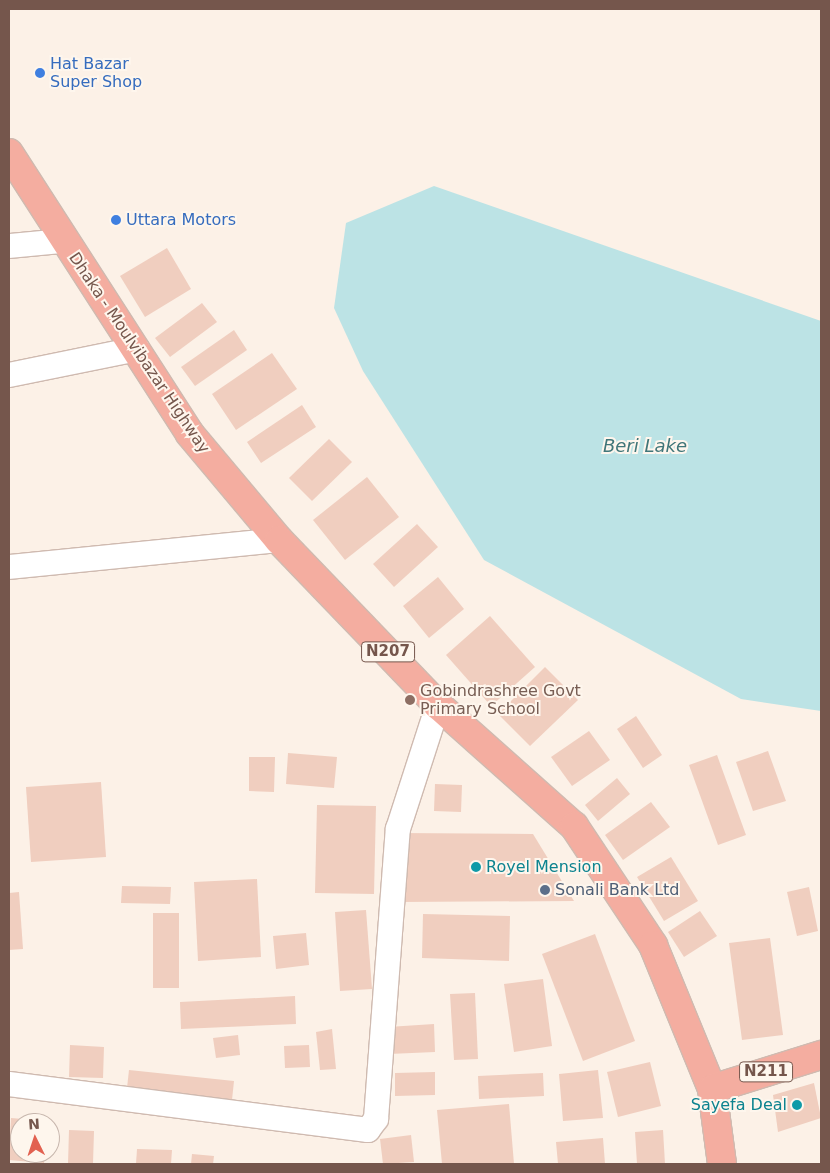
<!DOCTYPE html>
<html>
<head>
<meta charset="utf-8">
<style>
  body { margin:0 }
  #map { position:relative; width:830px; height:1173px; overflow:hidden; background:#fcf1e7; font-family:"DejaVu Sans",sans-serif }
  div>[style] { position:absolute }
  .water>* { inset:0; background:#bce3e5 }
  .building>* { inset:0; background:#f0cebf }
  .roads { filter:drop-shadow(1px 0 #cfbab0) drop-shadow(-1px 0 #cfbab0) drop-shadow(0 1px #cfbab0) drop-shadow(0 -1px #cfbab0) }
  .street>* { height:24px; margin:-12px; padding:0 12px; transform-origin:12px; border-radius:12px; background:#fff }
  .highway>* { height:28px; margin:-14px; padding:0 14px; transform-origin:14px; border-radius:14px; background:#f4ada0 }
  .dots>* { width:14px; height:14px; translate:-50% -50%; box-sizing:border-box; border:2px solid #fef6ed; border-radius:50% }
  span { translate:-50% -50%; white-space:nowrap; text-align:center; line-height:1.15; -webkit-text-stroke:4px #fef6ed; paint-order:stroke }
  .shield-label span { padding:1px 4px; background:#fef6ed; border:1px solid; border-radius:4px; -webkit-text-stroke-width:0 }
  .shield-label { font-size:15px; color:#75564c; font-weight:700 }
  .shop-label { font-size:16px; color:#366cbe }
  .left { translate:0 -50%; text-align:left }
  .street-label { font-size:16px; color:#75564c }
  .education-label { font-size:16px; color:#785e54 }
  .culture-label { font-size:16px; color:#0d838f }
  .right { translate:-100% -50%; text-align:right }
  .service-label { font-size:16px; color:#4e5e75 }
  .water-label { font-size:18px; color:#407679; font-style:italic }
  .frame { position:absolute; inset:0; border:10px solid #75564c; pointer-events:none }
  .north { position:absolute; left:10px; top:1113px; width:50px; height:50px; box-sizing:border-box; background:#fef6ed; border:1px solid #c7b6ad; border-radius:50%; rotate:356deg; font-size:14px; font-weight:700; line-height:20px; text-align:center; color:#75564c }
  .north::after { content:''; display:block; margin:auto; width:18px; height:22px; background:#e26150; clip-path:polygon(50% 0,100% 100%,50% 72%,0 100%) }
</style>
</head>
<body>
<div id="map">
  <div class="water">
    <i style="clip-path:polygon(434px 186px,821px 321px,821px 711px,741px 699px,484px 560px,363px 371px,334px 308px,346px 223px)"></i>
  </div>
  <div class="building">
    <i style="clip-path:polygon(167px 248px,191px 289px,145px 317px,120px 276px)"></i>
    <i style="clip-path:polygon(202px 303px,217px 322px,170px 357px,155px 338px)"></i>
    <i style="clip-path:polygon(234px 330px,247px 350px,195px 386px,181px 367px)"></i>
    <i style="clip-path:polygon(272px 353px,297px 389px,236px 430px,212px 394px)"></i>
    <i style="clip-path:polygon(302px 405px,316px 427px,261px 463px,247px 442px)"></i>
    <i style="clip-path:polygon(329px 439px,352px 462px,312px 501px,289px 478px)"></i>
    <i style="clip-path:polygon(367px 477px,399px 517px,345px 560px,313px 520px)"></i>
    <i style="clip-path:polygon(417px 524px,438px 547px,394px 587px,373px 564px)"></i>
    <i style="clip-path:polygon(438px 577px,464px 609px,429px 638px,403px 606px)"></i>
    <i style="clip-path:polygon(490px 616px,535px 667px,491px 706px,446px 655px)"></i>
    <i style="clip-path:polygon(545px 667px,578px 700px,530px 746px,498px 714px)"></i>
    <i style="clip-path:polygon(636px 716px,662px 755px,643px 768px,617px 729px)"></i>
    <i style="clip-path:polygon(589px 731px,610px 760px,572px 786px,551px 757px)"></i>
    <i style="clip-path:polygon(768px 751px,786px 801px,753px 811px,736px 762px)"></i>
    <i style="clip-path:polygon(288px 753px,337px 757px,334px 788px,286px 784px)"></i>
    <i style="clip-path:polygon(717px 755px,746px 835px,718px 845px,689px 765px)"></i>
    <i style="clip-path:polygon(249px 757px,275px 757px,274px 792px,249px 791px)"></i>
    <i style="clip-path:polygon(617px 778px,630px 794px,598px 821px,585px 805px)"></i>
    <i style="clip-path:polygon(101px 782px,106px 857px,31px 862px,26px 787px)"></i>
    <i style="clip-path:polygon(435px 784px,462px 785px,461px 812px,434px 811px)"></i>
    <i style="clip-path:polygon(651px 802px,670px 827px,623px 860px,605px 835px)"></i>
    <i style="clip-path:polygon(317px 805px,376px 806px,374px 894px,315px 893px)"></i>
    <i style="clip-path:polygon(398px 833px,533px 834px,574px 901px,400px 902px)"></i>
    <i style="clip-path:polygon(671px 857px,698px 901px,664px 921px,637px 877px)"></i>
    <i style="clip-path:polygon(257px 879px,261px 957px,198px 961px,194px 882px)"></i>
    <i style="clip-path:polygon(122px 886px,171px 887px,170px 904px,121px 903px)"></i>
    <i style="clip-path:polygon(809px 887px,818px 931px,797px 936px,787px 892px)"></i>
    <i style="clip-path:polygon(19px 892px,23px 949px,9px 950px,9px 893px)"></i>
    <i style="clip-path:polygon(366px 910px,372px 989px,340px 991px,335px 912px)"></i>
    <i style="clip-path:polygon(700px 911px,717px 936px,684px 957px,668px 932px)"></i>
    <i style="clip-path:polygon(153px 913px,179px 913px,179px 988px,153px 988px)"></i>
    <i style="clip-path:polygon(423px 914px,510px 916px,509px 961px,422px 958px)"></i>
    <i style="clip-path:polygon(306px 933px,309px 965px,276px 969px,273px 936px)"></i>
    <i style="clip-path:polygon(595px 934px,635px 1041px,583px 1061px,542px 954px)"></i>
    <i style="clip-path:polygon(770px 938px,783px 1035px,742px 1040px,729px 943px)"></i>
    <i style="clip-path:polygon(543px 979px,552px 1046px,514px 1052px,504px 984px)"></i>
    <i style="clip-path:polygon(475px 993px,478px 1059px,454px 1060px,450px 994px)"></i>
    <i style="clip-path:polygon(295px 996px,296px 1024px,181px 1029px,180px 1002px)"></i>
    <i style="clip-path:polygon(434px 1024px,435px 1052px,389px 1054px,388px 1027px)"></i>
    <i style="clip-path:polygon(332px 1029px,336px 1069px,320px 1070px,316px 1032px)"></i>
    <i style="clip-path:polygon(238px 1035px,240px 1055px,216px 1058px,213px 1038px)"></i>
    <i style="clip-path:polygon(70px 1045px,104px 1047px,103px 1078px,69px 1077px)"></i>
    <i style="clip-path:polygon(309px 1045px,310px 1067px,285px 1068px,284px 1046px)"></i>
    <i style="clip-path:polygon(650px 1062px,661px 1106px,618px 1117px,607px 1072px)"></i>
    <i style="clip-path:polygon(129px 1070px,234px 1081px,232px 1100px,127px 1088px)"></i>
    <i style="clip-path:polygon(598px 1070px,603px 1118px,563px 1121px,559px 1074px)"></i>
    <i style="clip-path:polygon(435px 1072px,435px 1095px,395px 1096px,395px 1073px)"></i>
    <i style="clip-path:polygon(543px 1073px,544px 1096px,479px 1099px,478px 1076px)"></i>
    <i style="clip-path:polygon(814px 1083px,821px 1118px,778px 1132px,773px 1095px)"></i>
    <i style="clip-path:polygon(509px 1104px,514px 1164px,442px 1164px,437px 1110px)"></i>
    <i style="clip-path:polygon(11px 1118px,47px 1121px,20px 1123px,20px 1153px,45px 1153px,44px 1163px,9px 1160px)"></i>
    <i style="clip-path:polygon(69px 1130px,94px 1131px,93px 1164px,68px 1164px)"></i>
    <i style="clip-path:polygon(663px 1130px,665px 1164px,637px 1164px,635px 1132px)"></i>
    <i style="clip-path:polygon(411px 1135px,414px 1162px,383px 1164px,380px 1139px)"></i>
    <i style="clip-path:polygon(603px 1138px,605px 1164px,558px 1164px,556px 1142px)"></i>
    <i style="clip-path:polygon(137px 1149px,172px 1150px,171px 1164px,136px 1164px)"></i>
    <i style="clip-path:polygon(192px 1154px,214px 1156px,213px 1164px,191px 1164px)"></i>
  </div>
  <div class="roads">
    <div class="street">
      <i style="left:9px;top:246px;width:53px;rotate:-5.4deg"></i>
      <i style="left:9px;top:375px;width:131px;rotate:-11.5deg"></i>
      <i style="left:9px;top:567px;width:271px;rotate:-5.7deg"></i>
      <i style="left:9px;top:1084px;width:362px;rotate:7.3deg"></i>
      <i style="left:368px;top:1130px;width:14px;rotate:-54deg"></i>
      <i style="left:376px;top:1119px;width:291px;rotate:-85.7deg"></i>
      <i style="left:398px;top:829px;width:130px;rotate:-72.1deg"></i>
    </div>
    <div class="highway">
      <i style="left:9px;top:153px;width:334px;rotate:57.2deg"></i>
      <i style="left:190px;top:434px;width:138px;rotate:50deg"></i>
      <i style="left:279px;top:540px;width:229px;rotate:46.1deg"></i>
      <i style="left:438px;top:705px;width:182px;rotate:41.7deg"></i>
      <i style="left:574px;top:826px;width:143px;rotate:56.4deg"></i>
      <i style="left:653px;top:945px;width:156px;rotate:67.7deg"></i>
      <i style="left:712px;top:1089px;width:76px;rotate:82.4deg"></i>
      <i style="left:712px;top:1089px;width:114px;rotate:-17.3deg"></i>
    </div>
  </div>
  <div class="dots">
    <i style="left:40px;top:73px;background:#3f7fe0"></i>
    <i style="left:116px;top:220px;background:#3f7fe0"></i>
    <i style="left:410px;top:700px;background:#8d6e63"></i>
    <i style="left:476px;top:867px;background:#0f9aa8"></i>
    <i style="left:545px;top:890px;background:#5c6f8a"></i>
    <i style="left:797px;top:1105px;background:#0f9aa8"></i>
  </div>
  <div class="shield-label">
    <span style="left:388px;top:652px">N207</span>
    <span style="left:766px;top:1072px">N211</span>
  </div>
  <div class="shop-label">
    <span class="left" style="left:50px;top:73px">Hat Bazar<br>Super Shop</span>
    <span class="left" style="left:126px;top:220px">Uttara Motors</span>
  </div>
  <div class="street-label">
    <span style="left:139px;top:353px;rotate:56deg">Dhaka - Moulvibazar Highway</span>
  </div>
  <div class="education-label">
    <span class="left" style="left:420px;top:700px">Gobindrashree Govt<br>Primary School</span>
  </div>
  <div class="culture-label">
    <span class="left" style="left:486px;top:867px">Royel Mension</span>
    <span class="right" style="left:787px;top:1105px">Sayefa Deal</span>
  </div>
  <div class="service-label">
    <span class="left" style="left:555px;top:890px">Sonali Bank Ltd</span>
  </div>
  <div class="water-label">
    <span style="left:645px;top:446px">Beri Lake</span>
  </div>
  <div class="frame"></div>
  <div class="north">N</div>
</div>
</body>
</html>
